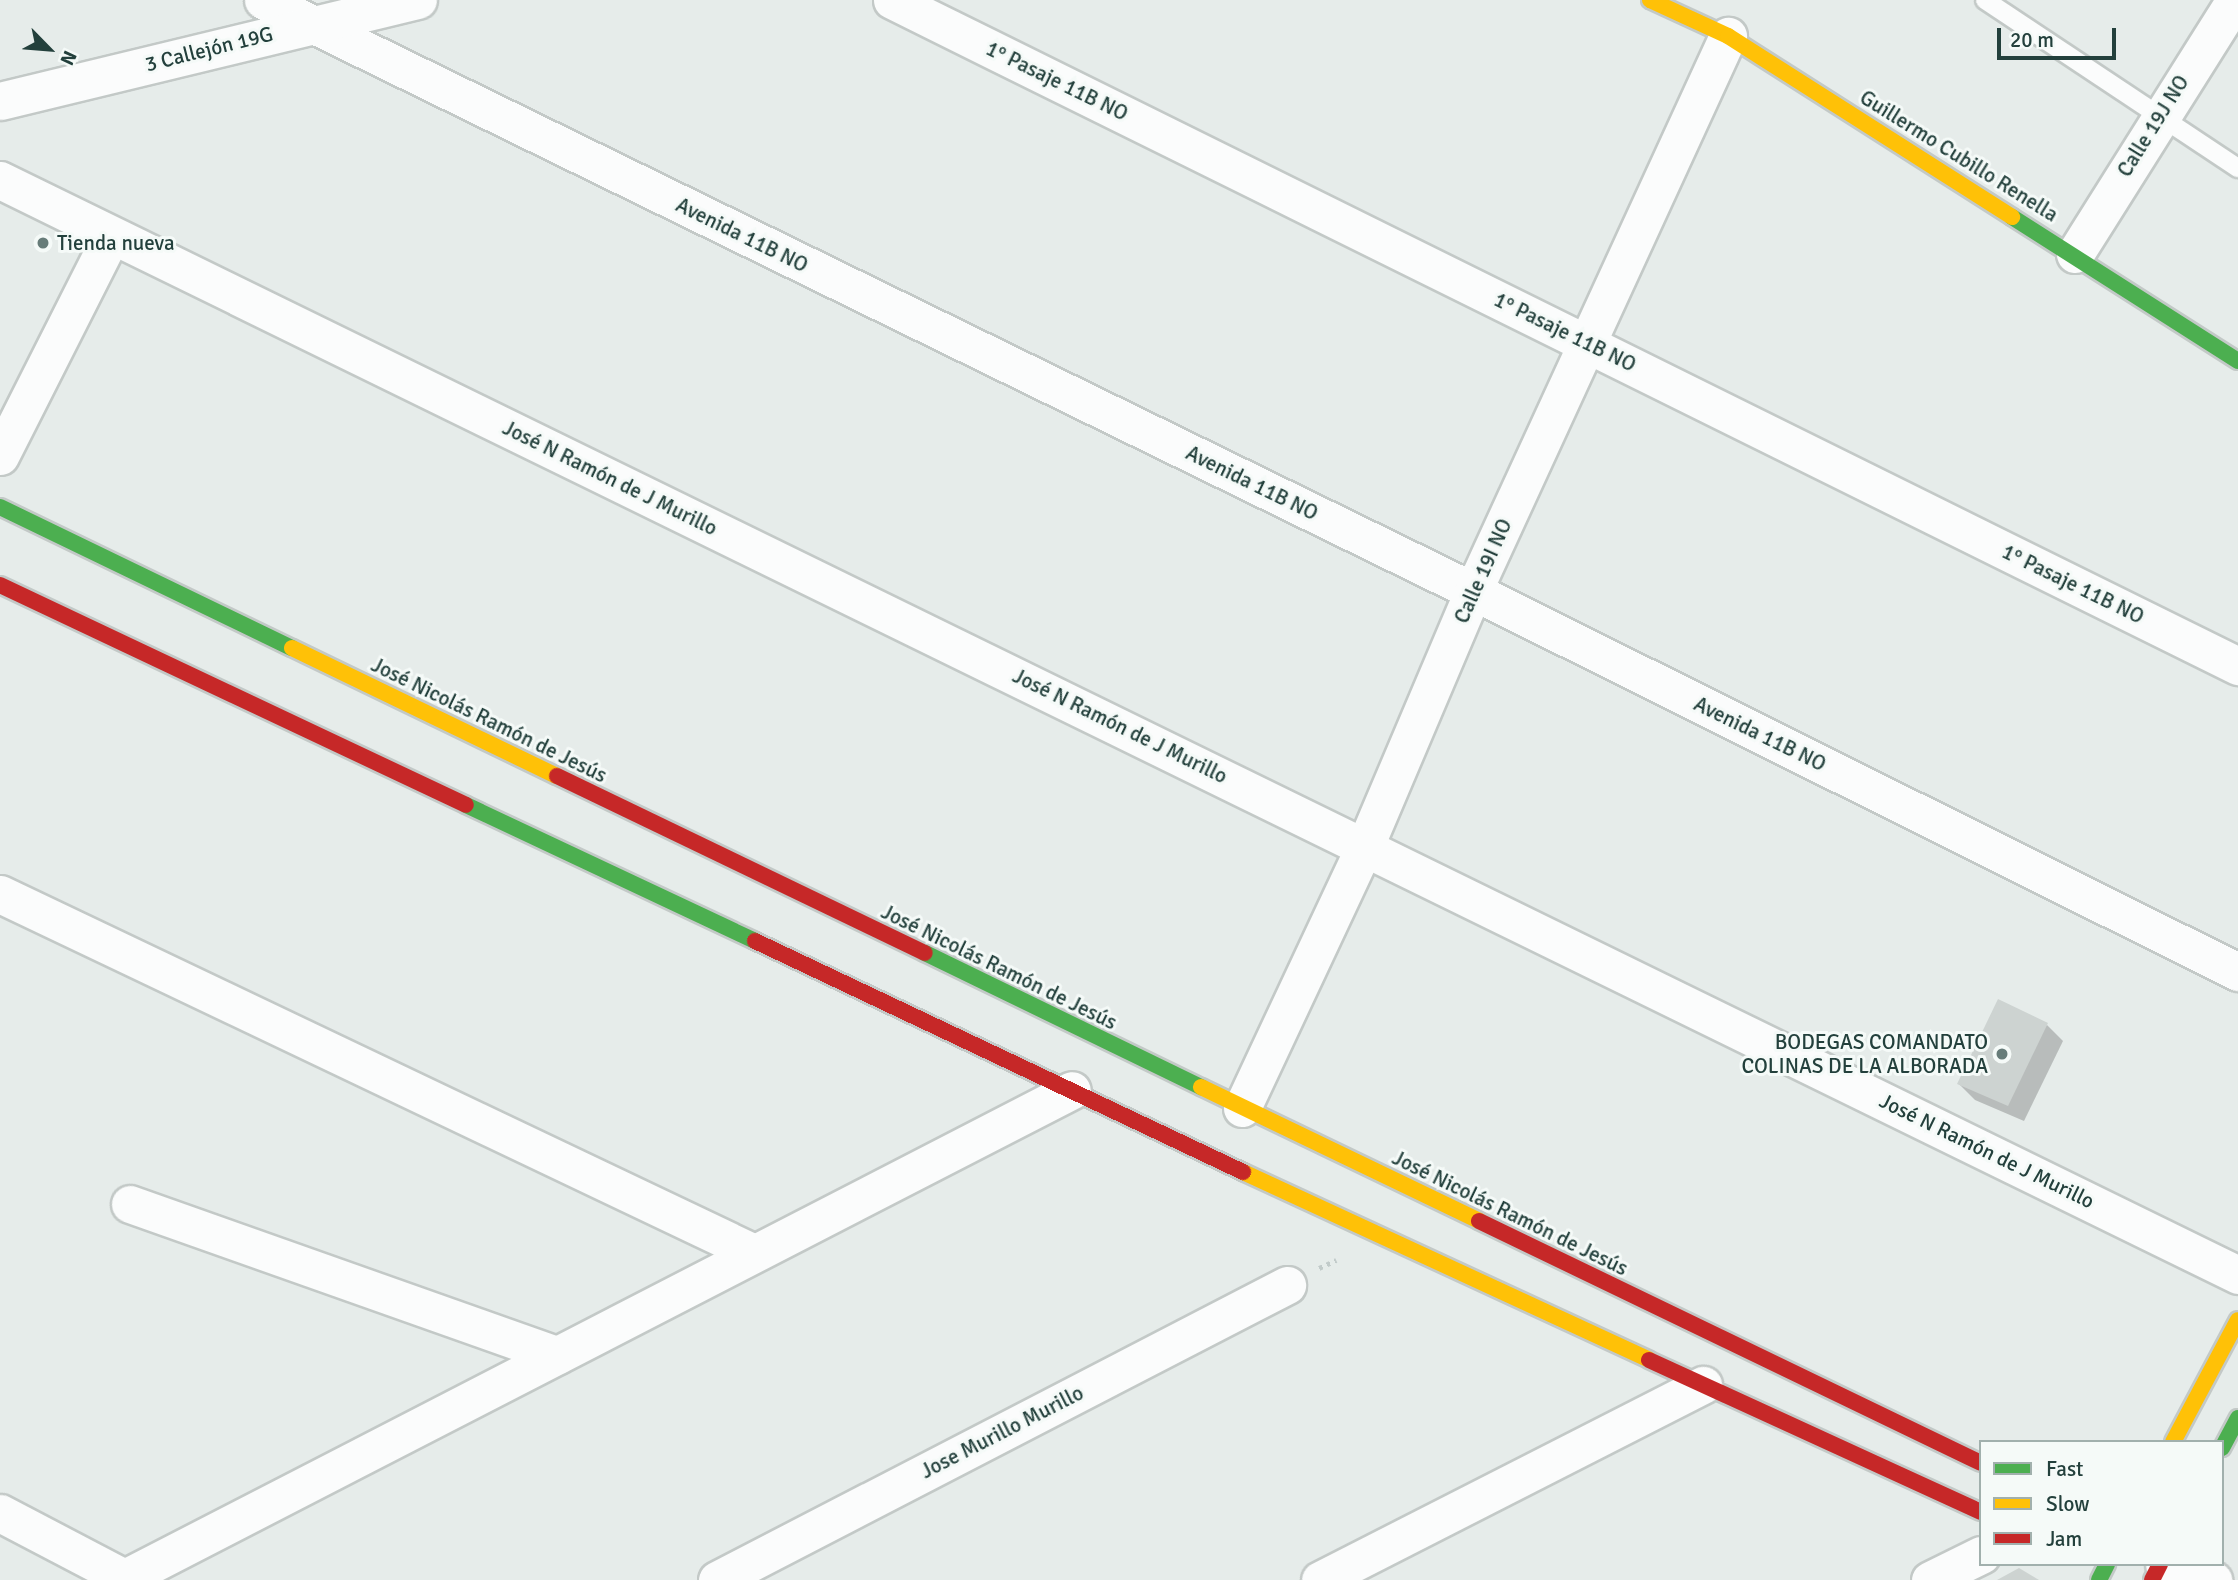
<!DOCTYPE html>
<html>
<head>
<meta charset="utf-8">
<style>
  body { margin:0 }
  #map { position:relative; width:2238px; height:1580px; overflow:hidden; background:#e6ecea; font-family:Signika,sans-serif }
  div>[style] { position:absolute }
  .shadow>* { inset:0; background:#0003 }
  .building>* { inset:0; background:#cdd3d1 }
  .path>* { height:4.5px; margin-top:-2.25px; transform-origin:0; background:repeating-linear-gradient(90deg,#c2cbca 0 3.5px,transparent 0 8.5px) }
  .roads { filter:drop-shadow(2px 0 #c3c9c7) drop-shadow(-2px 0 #c3c9c7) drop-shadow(0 2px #c3c9c7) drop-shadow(0 -2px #c3c9c7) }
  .lane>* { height:18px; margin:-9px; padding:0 9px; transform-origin:9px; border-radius:9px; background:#fbfcfc }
  .street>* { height:37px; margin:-18.5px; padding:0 18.5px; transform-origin:18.5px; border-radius:18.5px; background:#fbfcfc }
  .fast>* { height:16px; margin:-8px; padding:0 8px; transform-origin:8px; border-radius:8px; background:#4caf50 }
  .slow>* { height:16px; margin:-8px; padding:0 8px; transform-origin:8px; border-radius:8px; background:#ffc107 }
  .jam>* { height:16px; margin:-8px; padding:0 8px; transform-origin:8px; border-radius:8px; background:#c62828 }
  .dots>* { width:19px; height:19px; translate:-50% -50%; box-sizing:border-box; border:4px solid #f5faf8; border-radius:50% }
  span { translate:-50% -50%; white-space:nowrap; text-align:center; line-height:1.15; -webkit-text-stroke:6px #f5faf8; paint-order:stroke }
  .street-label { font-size:21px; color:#23403c }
  .poi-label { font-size:21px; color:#23403c }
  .left { translate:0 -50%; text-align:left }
  .right { translate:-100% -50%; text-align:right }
  .legend { position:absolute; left:1979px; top:1440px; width:245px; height:126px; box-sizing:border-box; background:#f5faf8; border:2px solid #a1b0ad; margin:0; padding:9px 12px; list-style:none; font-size:21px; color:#23403c }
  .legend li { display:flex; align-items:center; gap:14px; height:35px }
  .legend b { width:35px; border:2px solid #a1b0ad }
  .north { position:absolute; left:14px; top:14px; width:70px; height:70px; -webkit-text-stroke:5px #f5faf8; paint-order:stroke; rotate:115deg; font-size:19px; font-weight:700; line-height:28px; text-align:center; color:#23403c }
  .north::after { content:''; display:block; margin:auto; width:24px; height:32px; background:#23403c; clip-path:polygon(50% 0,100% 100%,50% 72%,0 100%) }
  .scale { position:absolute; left:1997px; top:28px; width:119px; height:32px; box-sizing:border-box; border:4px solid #23403c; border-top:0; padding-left:9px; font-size:21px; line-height:24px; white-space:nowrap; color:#23403c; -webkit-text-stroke:5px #f5faf8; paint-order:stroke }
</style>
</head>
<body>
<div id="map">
  <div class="shadow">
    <i style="clip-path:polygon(2047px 1025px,2063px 1041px,2024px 1121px,1975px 1100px,1959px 1084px)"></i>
  </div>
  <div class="building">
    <i style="clip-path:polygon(1998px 999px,2048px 1023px,2008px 1106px,1957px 1084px)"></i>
    <i style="clip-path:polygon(2019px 1568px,2039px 1580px,1997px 1580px)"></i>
  </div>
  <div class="path">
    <i style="left:1319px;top:1268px;width:19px;rotate:-25deg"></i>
  </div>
  <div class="roads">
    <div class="lane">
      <i style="left:1985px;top:0;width:304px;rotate:33.6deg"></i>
    </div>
    <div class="street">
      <i style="left:263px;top:0;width:1347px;rotate:26.03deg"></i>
      <i style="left:1473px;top:591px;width:855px;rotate:26.48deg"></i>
      <i style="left:892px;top:0;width:1502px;rotate:26.33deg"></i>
      <i style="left:0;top:101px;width:430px;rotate:-13.6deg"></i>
      <i style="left:0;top:180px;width:2492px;rotate:26.07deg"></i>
      <i style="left:2075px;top:254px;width:300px;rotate:-57.8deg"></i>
      <i style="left:0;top:456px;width:246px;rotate:-63.2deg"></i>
      <i style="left:0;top:894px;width:835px;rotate:25.46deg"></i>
      <i style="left:1242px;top:1108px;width:289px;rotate:-64.9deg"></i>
      <i style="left:1365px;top:846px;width:277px;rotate:-67deg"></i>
      <i style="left:1473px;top:591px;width:611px;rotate:-65.32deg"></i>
      <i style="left:130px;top:1204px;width:453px;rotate:19.5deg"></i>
      <i style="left:0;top:1513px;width:144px;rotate:27.6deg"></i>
      <i style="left:2164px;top:1564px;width:52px;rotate:18.1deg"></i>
      <i style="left:125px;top:1578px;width:1065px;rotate:-27.26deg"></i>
      <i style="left:717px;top:1580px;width:642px;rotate:-27.36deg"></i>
      <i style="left:1320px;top:1580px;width:430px;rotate:-27deg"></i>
      <i style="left:1930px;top:1580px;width:57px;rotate:-26.1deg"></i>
    </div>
    <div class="fast">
      <i style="left:2012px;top:217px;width:268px;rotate:32.5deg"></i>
      <i style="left:0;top:507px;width:324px;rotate:25.8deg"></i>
      <i style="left:466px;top:805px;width:319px;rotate:25.2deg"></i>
      <i style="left:925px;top:953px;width:307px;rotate:25.9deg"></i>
      <i style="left:2222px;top:1448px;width:34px;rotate:-62deg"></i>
      <i style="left:2099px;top:1580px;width:18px;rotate:-63deg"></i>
    </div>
    <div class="slow">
      <i style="left:1650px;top:0;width:86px;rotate:24.8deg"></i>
      <i style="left:1728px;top:36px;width:337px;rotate:32.5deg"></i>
      <i style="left:292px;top:648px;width:294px;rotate:25.8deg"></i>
      <i style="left:1201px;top:1087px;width:309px;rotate:25.7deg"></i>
      <i style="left:1243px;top:1172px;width:447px;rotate:24.8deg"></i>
      <i style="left:2173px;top:1442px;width:138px;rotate:-62deg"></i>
    </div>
    <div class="jam">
      <i style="left:0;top:585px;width:515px;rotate:25.27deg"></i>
      <i style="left:557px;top:776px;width:408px;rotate:25.7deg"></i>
      <i style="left:755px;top:941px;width:540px;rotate:25.33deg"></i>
      <i style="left:1479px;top:1221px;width:557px;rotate:25.74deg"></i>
      <i style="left:1649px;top:1360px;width:365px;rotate:24.6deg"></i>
      <i style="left:2152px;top:1580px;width:18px;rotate:-63deg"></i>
    </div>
  </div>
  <div class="dots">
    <i style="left:43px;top:243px;background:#677c79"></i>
    <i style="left:2002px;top:1054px;background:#677c79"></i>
  </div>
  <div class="street-label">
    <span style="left:209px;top:49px;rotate:-14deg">3 Callejón 19G</span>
    <span style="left:1057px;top:81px;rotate:26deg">1° Pasaje 11B NO</span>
    <span style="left:2153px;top:126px;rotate:-58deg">Calle 19J NO</span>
    <span style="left:1959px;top:156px;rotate:32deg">Guillermo Cubillo Renella</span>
    <span style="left:742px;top:235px;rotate:26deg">Avenida 11B NO</span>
    <span style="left:1565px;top:332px;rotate:26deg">1° Pasaje 11B NO</span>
    <span style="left:610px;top:478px;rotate:26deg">José N Ramón de J Murillo</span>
    <span style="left:1252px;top:483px;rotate:26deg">Avenida 11B NO</span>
    <span style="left:1483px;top:571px;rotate:-66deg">Calle 19I NO</span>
    <span style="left:2073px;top:584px;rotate:26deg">1° Pasaje 11B NO</span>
    <span style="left:489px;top:720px;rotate:26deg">José Nicolás Ramón de Jesús</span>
    <span style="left:1120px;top:726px;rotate:26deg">José N Ramón de J Murillo</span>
    <span style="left:1760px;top:734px;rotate:26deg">Avenida 11B NO</span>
    <span style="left:999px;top:967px;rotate:26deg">José Nicolás Ramón de Jesús</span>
    <span style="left:1987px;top:1151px;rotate:26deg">José N Ramón de J Murillo</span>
    <span style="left:1510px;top:1213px;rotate:26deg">José Nicolás Ramón de Jesús</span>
    <span style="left:1002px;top:1432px;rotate:-27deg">Jose Murillo Murillo</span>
  </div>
  <div class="poi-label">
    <span class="left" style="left:57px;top:243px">Tienda nueva</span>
    <span class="right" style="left:1988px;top:1054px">BODEGAS COMANDATO<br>COLINAS DE LA ALBORADA</span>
  </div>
  <ul class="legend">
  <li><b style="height:9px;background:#4caf50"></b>Fast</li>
  <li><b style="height:9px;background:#ffc107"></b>Slow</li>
  <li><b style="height:9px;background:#c62828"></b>Jam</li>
  </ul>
  <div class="north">N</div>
  <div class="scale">20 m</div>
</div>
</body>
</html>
